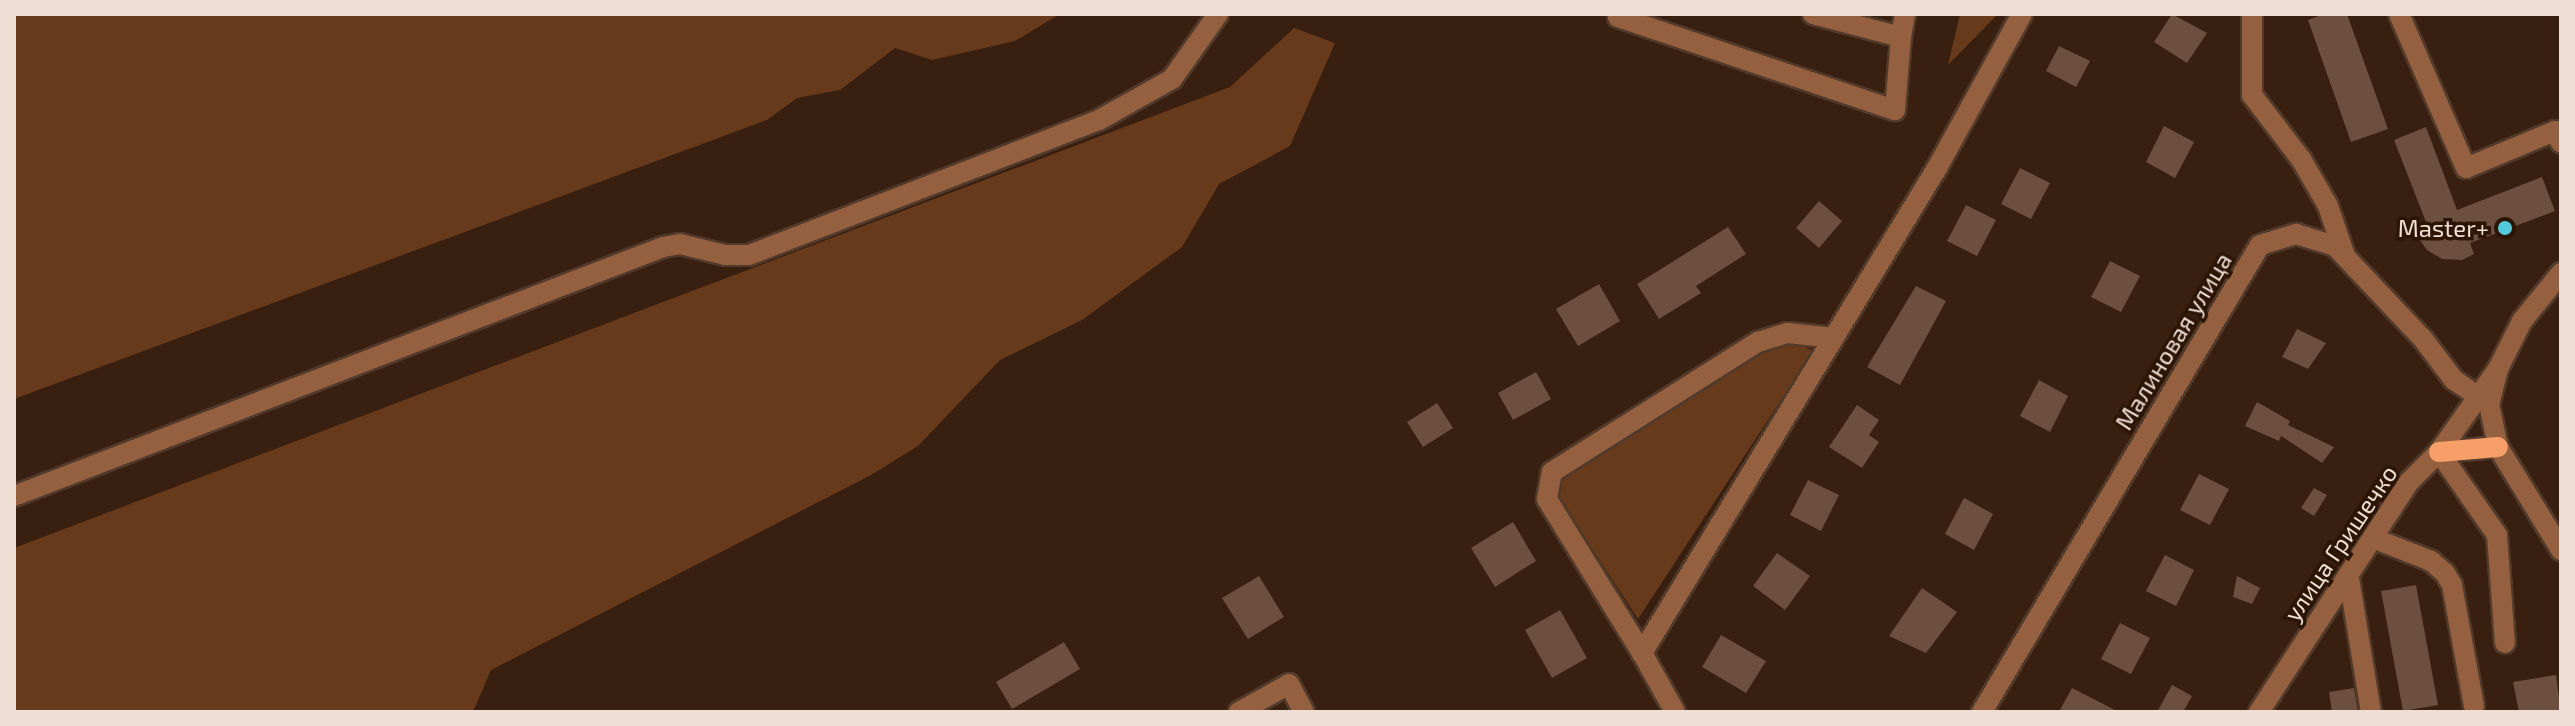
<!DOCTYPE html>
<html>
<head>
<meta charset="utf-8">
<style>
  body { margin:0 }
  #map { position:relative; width:2575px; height:726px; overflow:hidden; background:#381f0f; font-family:"Exo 2",sans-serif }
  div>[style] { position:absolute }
  .green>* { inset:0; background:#683a1c }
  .building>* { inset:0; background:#6c4f3f }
  .roads { filter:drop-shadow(2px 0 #523a2b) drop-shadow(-2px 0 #523a2b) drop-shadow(0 2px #523a2b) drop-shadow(0 -2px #523a2b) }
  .minor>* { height:20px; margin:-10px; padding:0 10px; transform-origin:10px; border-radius:10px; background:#956040 }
  .major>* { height:20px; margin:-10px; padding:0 10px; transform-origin:10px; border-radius:10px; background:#f79f69 }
  .dots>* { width:22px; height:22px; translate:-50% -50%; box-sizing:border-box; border:4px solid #2d1506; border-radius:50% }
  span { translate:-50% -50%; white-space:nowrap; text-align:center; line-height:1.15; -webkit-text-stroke:7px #2d1506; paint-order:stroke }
  .poi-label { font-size:24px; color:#efded4 }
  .right { translate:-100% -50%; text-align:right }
  .street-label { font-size:24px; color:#efded4 }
  .frame { position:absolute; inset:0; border:16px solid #efded4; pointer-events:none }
</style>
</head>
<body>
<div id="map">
  <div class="green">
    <i style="clip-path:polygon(14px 14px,1060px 14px,1015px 41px,932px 60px,895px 48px,840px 90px,797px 98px,767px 120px,14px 399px)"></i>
    <i style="clip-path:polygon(1960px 14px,1998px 14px,1948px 65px)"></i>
    <i style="clip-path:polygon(1294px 28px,1335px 43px,1290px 146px,1219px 184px,1182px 247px,1082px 320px,1000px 360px,918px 446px,871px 475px,491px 670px,473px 712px,14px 712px,14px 548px,1230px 87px)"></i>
    <i style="clip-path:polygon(1791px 340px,1813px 351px,1638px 619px,1559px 498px,1561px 478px,1756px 351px)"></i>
  </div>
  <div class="building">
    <i style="clip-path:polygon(2172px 14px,2207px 33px,2187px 63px,2154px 42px)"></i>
    <i style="clip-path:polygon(2324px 14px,2347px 14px,2388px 129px,2351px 142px,2308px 20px)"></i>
    <i style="clip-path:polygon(2059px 46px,2090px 61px,2076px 87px,2046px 71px)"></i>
    <i style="clip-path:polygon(2164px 126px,2194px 142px,2175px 178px,2146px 162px)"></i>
    <i style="clip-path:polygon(2426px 127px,2457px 210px,2542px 177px,2555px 211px,2470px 243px,2474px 254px,2462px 260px,2442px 259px,2427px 250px,2417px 236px,2426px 222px,2394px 140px)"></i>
    <i style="clip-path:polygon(2020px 168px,2050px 183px,2031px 219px,2001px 204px)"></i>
    <i style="clip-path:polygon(1819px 201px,1842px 221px,1819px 248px,1796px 228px)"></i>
    <i style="clip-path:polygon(1966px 205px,1996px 220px,1977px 256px,1947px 241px)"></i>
    <i style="clip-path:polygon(1728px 227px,1746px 254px,1696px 286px,1701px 293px,1659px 319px,1637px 284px)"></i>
    <i style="clip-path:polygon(2110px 261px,2140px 276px,2121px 312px,2091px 297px)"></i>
    <i style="clip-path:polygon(1599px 284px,1620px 321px,1578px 346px,1556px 309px)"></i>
    <i style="clip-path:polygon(1916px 286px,1946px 301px,1900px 385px,1867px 367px)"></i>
    <i style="clip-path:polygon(2297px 329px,2326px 343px,2308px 369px,2282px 357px)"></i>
    <i style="clip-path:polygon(1536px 372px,1551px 399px,1513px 420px,1498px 393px)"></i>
    <i style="clip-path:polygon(2039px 380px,2068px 396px,2050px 432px,2020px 416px)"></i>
    <i style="clip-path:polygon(2257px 402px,2290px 421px,2288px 425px,2334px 447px,2322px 463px,2281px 436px,2279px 441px,2245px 426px)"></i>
    <i style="clip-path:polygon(1437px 403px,1453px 428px,1423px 447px,1407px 422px)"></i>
    <i style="clip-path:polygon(1857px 405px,1879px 420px,1869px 435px,1879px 442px,1862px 468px,1829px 447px)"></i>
    <i style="clip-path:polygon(2199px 474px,2229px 489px,2210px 525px,2180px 510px)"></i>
    <i style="clip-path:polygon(1808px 480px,1839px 495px,1821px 531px,1790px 515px)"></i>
    <i style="clip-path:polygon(2314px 488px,2327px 495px,2314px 516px,2301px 508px)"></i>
    <i style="clip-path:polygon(1964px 498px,1993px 514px,1974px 550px,1945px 534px)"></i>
    <i style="clip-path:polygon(1513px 522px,1536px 561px,1495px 587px,1471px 548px)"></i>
    <i style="clip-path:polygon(1777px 553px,1810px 576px,1785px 610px,1753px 586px)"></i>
    <i style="clip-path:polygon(2165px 555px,2194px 570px,2176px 606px,2146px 591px)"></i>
    <i style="clip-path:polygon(1259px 576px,1284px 617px,1248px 639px,1222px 598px)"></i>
    <i style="clip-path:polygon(2237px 576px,2260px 588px,2252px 604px,2233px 597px)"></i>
    <i style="clip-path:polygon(2416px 585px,2438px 705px,2403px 711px,2381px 591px)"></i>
    <i style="clip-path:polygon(1922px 588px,1957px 612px,1926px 653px,1889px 636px)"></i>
    <i style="clip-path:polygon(1560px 610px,1587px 658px,1552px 678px,1525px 630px)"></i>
    <i style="clip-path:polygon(2120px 623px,2150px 638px,2131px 674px,2101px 659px)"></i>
    <i style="clip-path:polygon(1721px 635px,1766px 661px,1746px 693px,1702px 667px)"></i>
    <i style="clip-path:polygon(1064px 642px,1080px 669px,1012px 709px,996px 682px)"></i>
    <i style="clip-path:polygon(2556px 675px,2561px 712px,2519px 712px,2513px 682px)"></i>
    <i style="clip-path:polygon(2172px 685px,2192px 696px,2183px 712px,2157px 712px)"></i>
    <i style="clip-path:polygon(2072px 688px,2119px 712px,2059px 712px)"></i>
    <i style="clip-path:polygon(2354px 688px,2358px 712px,2332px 712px,2329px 692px)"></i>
  </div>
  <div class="roads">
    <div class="minor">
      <i style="left:2252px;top:14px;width:81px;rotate:90deg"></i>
      <i style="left:2252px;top:95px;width:81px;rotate:52.6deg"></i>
      <i style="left:2301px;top:159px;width:54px;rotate:60.1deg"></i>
      <i style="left:2328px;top:206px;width:53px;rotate:71.2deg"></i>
      <i style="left:2399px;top:14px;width:168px;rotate:66.5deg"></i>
      <i style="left:2466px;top:168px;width:96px;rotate:-22.6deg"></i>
      <i style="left:2555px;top:131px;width:13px;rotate:63deg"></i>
      <i style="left:1618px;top:17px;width:292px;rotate:18.6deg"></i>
      <i style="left:1895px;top:110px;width:73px;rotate:-85.3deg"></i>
      <i style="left:1901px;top:37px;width:91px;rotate:-165.4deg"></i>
      <i style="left:1901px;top:37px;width:23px;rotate:-80deg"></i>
      <i style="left:2561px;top:273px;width:62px;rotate:129.1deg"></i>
      <i style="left:2522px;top:321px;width:54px;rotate:116.6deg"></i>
      <i style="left:2498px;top:369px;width:36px;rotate:104deg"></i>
      <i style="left:2489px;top:404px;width:44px;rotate:78.2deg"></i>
      <i style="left:2498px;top:447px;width:121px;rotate:58.5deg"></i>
      <i style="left:2439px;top:452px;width:101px;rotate:55.1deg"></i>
      <i style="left:2497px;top:535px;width:108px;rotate:85.8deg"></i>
      <i style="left:14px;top:496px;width:695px;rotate:-20.99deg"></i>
      <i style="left:663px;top:247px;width:17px;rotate:-10deg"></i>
      <i style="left:680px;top:244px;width:46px;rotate:13.7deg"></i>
      <i style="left:725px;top:255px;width:24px"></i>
      <i style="left:749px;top:255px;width:375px;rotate:-21.1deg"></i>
      <i style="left:1099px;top:120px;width:84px;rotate:-29.3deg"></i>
      <i style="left:1172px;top:79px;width:80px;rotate:-54.7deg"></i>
      <i style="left:2375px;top:539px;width:60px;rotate:21.4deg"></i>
      <i style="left:2431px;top:561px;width:18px;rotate:41deg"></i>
      <i style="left:2445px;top:573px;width:14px;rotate:60deg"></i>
      <i style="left:2452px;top:585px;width:123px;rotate:79.7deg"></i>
      <i style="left:2349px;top:578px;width:136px;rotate:80.7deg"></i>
      <i style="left:1642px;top:653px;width:181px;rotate:-121.7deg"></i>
      <i style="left:1547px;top:499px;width:27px;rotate:-80deg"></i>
      <i style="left:1552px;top:472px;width:244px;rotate:-32.3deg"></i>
      <i style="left:1758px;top:342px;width:31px;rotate:-17deg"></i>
      <i style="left:1788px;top:333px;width:46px;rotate:6.2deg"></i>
      <i style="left:1239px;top:712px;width:57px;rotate:-29.2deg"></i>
      <i style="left:1289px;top:684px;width:32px;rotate:62deg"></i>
      <i style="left:1675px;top:712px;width:68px;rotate:-119.2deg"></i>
      <i style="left:1642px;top:653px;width:568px;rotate:-58.69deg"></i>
      <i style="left:1937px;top:168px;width:176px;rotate:-61.1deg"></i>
      <i style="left:1982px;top:712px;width:543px;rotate:-59.24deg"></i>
      <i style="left:2260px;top:245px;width:38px;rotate:-17deg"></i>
      <i style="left:2296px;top:234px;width:41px;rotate:17.1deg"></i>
      <i style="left:2335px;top:246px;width:128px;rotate:46.6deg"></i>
      <i style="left:2423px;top:339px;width:51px;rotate:52.9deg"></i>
      <i style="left:2454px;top:380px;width:30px;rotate:34deg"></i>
      <i style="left:2259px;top:712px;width:275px;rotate:-56.9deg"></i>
      <i style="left:2409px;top:482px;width:42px;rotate:-45deg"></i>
      <i style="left:2439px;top:452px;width:102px;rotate:-54.6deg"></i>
    </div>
    <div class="major">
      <i style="left:2439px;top:452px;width:59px;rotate:-4.8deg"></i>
    </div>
  </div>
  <div class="dots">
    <i style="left:2505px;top:228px;background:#53cadc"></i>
  </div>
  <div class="poi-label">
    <span class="right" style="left:2489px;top:228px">Master+</span>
  </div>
  <div class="street-label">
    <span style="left:2173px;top:341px;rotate:-59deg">Малиновая улица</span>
    <span style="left:2340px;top:543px;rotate:-56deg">улица Гришечко</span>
  </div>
  <div class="frame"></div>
</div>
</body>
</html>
